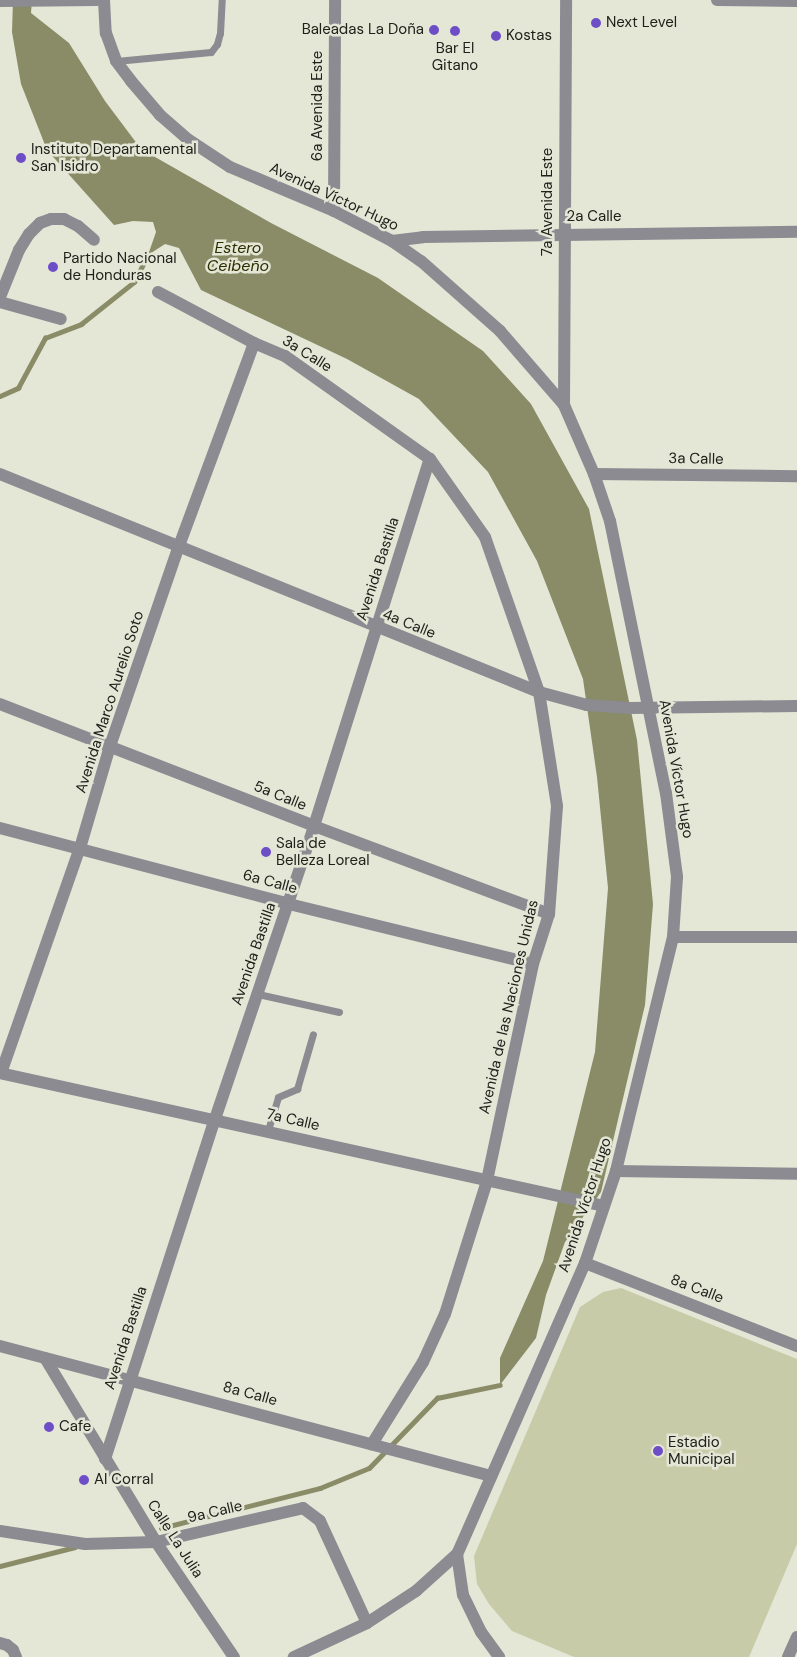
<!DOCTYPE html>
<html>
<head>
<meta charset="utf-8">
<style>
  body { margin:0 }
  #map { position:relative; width:797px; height:1657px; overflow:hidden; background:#e4e6d6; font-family:"DM Sans",sans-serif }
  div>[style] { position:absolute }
  .green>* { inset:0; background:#c8cba8 }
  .water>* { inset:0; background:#898c66 }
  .stream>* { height:4.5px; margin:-2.25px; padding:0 2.25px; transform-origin:2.25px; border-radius:2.25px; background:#898c66 }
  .service>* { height:7px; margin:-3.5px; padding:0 3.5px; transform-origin:3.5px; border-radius:3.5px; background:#8b8b91 }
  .minor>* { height:12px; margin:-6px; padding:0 6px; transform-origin:6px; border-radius:6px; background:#8b8b91 }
  .tertiary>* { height:12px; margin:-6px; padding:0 6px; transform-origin:6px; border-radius:6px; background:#8b8b91 }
  .dots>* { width:14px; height:14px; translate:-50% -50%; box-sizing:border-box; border:2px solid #e4e6d6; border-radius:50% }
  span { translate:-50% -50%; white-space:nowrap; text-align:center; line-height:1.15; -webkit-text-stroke:5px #e4e6d6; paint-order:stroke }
  .poi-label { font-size:15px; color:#21211c }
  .left { translate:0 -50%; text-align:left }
  .right { translate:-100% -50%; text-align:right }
  .street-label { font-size:15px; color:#21211c }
  .water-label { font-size:16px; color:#2d2e00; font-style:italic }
</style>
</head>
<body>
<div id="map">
  <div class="green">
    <i style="clip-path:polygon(621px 1288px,797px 1359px,797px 1544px,749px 1657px,574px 1657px,512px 1631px,489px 1604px,477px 1584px,474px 1556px,580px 1307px,603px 1292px)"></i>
  </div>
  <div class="water">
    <i style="clip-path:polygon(13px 0,32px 0,31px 13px,69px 43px,105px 101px,141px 149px,271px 223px,378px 278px,483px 351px,531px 404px,589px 509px,637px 740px,653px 904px,645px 1005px,601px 1192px,565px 1242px,546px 1295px,536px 1338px,500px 1385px,500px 1358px,543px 1261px,595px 1052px,608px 888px,597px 777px,583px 679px,537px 561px,488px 472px,419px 399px,347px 359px,201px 290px,179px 248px,165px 244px,148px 255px,156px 232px,153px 222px,133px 221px,114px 225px,47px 150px,21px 84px,12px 32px)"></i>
  </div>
  <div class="stream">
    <i style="left:0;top:396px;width:20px;rotate:-24deg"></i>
    <i style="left:18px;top:388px;width:57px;rotate:-61.6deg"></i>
    <i style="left:45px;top:338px;width:39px;rotate:-21deg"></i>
    <i style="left:81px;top:324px;width:68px;rotate:-38.4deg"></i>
    <i style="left:134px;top:282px;width:30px;rotate:-63deg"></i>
    <i style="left:161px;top:1528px;width:164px;rotate:-14.1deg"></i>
    <i style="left:320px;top:1488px;width:53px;rotate:-22.2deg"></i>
    <i style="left:369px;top:1468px;width:98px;rotate:-45.8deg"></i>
    <i style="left:437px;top:1398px;width:64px;rotate:-11.7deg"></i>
    <i style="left:0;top:1566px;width:77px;rotate:-14.2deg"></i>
  </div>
  <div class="service">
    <i style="left:116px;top:61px;width:95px;rotate:-5.4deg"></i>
    <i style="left:211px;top:52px;width:10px;rotate:-53deg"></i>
    <i style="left:217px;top:44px;width:11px;rotate:-75deg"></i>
    <i style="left:220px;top:33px;width:33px;rotate:-87deg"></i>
    <i style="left:258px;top:994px;width:83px;rotate:12.5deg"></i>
    <i style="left:268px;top:1130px;width:34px;rotate:-73deg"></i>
    <i style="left:278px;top:1097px;width:21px;rotate:-23deg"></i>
    <i style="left:297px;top:1089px;width:57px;rotate:-73.8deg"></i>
  </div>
  <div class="minor">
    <i style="left:104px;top:0;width:33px;rotate:87deg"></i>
    <i style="left:106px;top:33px;width:30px;rotate:70deg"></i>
    <i style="left:116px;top:61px;width:25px;rotate:53deg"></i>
    <i style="left:131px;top:81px;width:45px;rotate:49.5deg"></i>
    <i style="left:160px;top:115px;width:38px;rotate:41deg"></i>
    <i style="left:189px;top:140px;width:49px;rotate:33.4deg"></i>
    <i style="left:230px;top:167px;width:113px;rotate:22.9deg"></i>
    <i style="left:334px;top:211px;width:65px;rotate:27.3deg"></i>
    <i style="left:392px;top:241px;width:35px;rotate:35deg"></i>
    <i style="left:421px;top:261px;width:106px;rotate:41.5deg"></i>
    <i style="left:500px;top:331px;width:98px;rotate:49.1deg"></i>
    <i style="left:564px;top:405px;width:75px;rotate:66.5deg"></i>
    <i style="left:594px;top:474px;width:50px;rotate:71.2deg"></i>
    <i style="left:610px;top:521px;width:278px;rotate:78.4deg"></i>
    <i style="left:666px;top:793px;width:85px;rotate:82.5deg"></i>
    <i style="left:677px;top:877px;width:60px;rotate:93.8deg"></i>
    <i style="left:673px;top:937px;width:241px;rotate:103.7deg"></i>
    <i style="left:616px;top:1171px;width:97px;rotate:108.6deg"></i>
    <i style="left:585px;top:1263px;width:318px;rotate:113.7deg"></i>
    <i style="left:457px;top:1554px;width:55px;rotate:137.9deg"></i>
    <i style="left:416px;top:1591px;width:59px;rotate:146.9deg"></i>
    <i style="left:367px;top:1623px;width:81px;rotate:155deg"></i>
    <i style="left:334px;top:211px;width:211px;rotate:-89.7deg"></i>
    <i style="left:392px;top:241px;width:31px;rotate:-7deg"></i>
    <i style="left:423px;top:237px;width:374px;rotate:-0.8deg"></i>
    <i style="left:158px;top:292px;width:109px;rotate:28deg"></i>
    <i style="left:254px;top:343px;width:34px;rotate:23deg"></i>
    <i style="left:285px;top:356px;width:178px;rotate:35.4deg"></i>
    <i style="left:430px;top:459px;width:95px;rotate:54.8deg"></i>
    <i style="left:485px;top:537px;width:164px;rotate:70.8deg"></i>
    <i style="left:539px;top:692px;width:115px;rotate:81deg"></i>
    <i style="left:557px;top:806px;width:108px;rotate:94.2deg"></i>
    <i style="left:549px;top:914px;width:52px;rotate:107.7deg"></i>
    <i style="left:533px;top:964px;width:222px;rotate:102deg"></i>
    <i style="left:487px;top:1181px;width:139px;rotate:107.5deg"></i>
    <i style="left:445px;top:1314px;width:53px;rotate:114.6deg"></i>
    <i style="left:423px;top:1362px;width:97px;rotate:121.9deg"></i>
    <i style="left:0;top:297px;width:51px;rotate:-68deg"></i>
    <i style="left:19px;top:250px;width:19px;rotate:-58deg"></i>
    <i style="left:29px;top:234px;width:16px;rotate:-45deg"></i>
    <i style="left:40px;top:223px;width:12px;rotate:-20deg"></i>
    <i style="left:51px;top:219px;width:13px"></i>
    <i style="left:64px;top:219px;width:16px;rotate:27deg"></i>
    <i style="left:78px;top:226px;width:21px;rotate:41deg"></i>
    <i style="left:0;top:302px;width:63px;rotate:15.6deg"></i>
    <i style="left:564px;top:405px;width:405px;rotate:-89.7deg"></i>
    <i style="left:0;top:474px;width:581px;rotate:22.02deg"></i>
    <i style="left:539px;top:692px;width:50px;rotate:15.2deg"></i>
    <i style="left:587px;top:705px;width:43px;rotate:4deg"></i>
    <i style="left:630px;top:708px;width:167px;rotate:-0.7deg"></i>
    <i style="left:594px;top:474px;width:203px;rotate:0.6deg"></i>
    <i style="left:0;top:704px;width:337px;rotate:21.2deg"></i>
    <i style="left:314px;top:826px;width:251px;rotate:20.5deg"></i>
    <i style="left:0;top:828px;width:299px;rotate:14.7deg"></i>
    <i style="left:289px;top:904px;width:251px;rotate:13.8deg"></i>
    <i style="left:673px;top:937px;width:124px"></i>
    <i style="left:0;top:1073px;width:618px;rotate:12.42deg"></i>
    <i style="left:1px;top:1073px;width:238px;rotate:-70.7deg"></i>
    <i style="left:80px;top:848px;width:106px;rotate:-73.6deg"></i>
    <i style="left:110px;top:746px;width:212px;rotate:-71deg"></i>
    <i style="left:179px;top:546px;width:216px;rotate:-69.7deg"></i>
    <i style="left:616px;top:1171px;width:181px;rotate:0.9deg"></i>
    <i style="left:585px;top:1263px;width:228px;rotate:21.4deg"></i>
    <i style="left:0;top:1346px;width:508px;rotate:14.83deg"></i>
    <i style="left:45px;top:1358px;width:215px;rotate:58.9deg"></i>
    <i style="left:156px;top:1542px;width:139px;rotate:55.9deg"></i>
    <i style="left:105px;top:1459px;width:357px;rotate:-72.1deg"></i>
    <i style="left:215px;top:1119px;width:309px;rotate:-71.3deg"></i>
    <i style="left:314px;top:826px;width:385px;rotate:-72.5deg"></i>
    <i style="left:0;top:1531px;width:86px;rotate:8.7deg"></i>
    <i style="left:85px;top:1544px;width:71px;rotate:-1.6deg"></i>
    <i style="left:156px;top:1542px;width:151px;rotate:-13deg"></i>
    <i style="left:303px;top:1508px;width:21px;rotate:37deg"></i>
    <i style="left:320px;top:1521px;width:112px;rotate:65.3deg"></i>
    <i style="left:457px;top:1554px;width:41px;rotate:81.7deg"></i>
    <i style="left:463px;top:1595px;width:41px;rotate:64.1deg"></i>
    <i style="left:481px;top:1632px;width:31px;rotate:54deg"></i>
    <i style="left:0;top:1643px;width:7px;rotate:16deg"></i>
    <i style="left:7px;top:1645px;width:8px;rotate:40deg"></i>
    <i style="left:13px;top:1650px;width:8px;rotate:67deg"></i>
    <i style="left:788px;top:1657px;width:22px;rotate:-66deg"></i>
  </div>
  <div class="tertiary">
    <i style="left:717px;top:0;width:80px;rotate:0.7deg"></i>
    <i style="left:0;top:1px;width:97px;rotate:-0.6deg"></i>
  </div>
  <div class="dots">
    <i style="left:596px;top:23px;background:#6e4ec7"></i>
    <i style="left:434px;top:30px;background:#6e4ec7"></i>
    <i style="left:455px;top:31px;background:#6e4ec7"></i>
    <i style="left:496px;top:36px;background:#6e4ec7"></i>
    <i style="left:21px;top:158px;background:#6e4ec7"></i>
    <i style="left:53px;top:267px;background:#6e4ec7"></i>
    <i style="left:266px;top:852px;background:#6e4ec7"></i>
    <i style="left:49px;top:1427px;background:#6e4ec7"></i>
    <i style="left:658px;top:1451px;background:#6e4ec7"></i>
    <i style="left:84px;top:1480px;background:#6e4ec7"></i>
  </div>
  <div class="poi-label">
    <span class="left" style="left:606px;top:23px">Next Level</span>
    <span class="right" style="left:424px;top:30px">Baleadas La Doña</span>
    <span class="left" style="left:506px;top:36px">Kostas</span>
    <span style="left:455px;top:57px">Bar El<br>Gitano</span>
    <span class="left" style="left:31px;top:158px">Instituto Departamental<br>San Isidro</span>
    <span class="left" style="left:63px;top:267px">Partido Nacional<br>de Honduras</span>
    <span class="left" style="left:276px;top:852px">Sala de<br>Belleza Loreal</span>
    <span class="left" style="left:59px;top:1427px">Cafe</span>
    <span class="left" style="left:668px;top:1451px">Estadio<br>Municipal</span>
    <span class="left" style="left:94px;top:1480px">Al Corral</span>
  </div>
  <div class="street-label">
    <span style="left:318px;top:106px;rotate:-90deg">6a Avenida Este</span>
    <span style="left:334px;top:197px;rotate:25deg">Avenida Víctor Hugo</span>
    <span style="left:548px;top:202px;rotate:-90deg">7a Avenida Este</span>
    <span style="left:594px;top:217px">2a Calle</span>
    <span style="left:307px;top:354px;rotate:32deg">3a Calle</span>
    <span style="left:696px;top:459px;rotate:1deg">3a Calle</span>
    <span style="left:378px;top:569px;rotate:-72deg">Avenida Bastilla</span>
    <span style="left:409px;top:624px;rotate:22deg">4a Calle</span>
    <span style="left:110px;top:702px;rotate:-72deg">Avenida Marco Aurelio Soto</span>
    <span style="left:676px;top:769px;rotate:80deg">Avenida Víctor Hugo</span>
    <span style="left:280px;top:796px;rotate:22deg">5a Calle</span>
    <span style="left:270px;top:882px;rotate:15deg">6a Calle</span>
    <span style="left:254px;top:954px;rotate:-71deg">Avenida Bastilla</span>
    <span style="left:509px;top:1007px;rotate:-77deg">Avenida de las Naciones Unidas</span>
    <span style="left:293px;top:1120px;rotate:13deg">7a Calle</span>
    <span style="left:585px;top:1205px;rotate:-72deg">Avenida Víctor Hugo</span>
    <span style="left:697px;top:1289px;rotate:21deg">8a Calle</span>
    <span style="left:126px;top:1338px;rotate:-72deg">Avenida Bastilla</span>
    <span style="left:250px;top:1394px;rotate:15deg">8a Calle</span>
    <span style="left:215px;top:1512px;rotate:-13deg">9a Calle</span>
    <span style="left:175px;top:1539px;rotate:57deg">Calle La Julia</span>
  </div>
  <div class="water-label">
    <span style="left:238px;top:257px">Estero<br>Ceibeño</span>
  </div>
</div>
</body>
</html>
